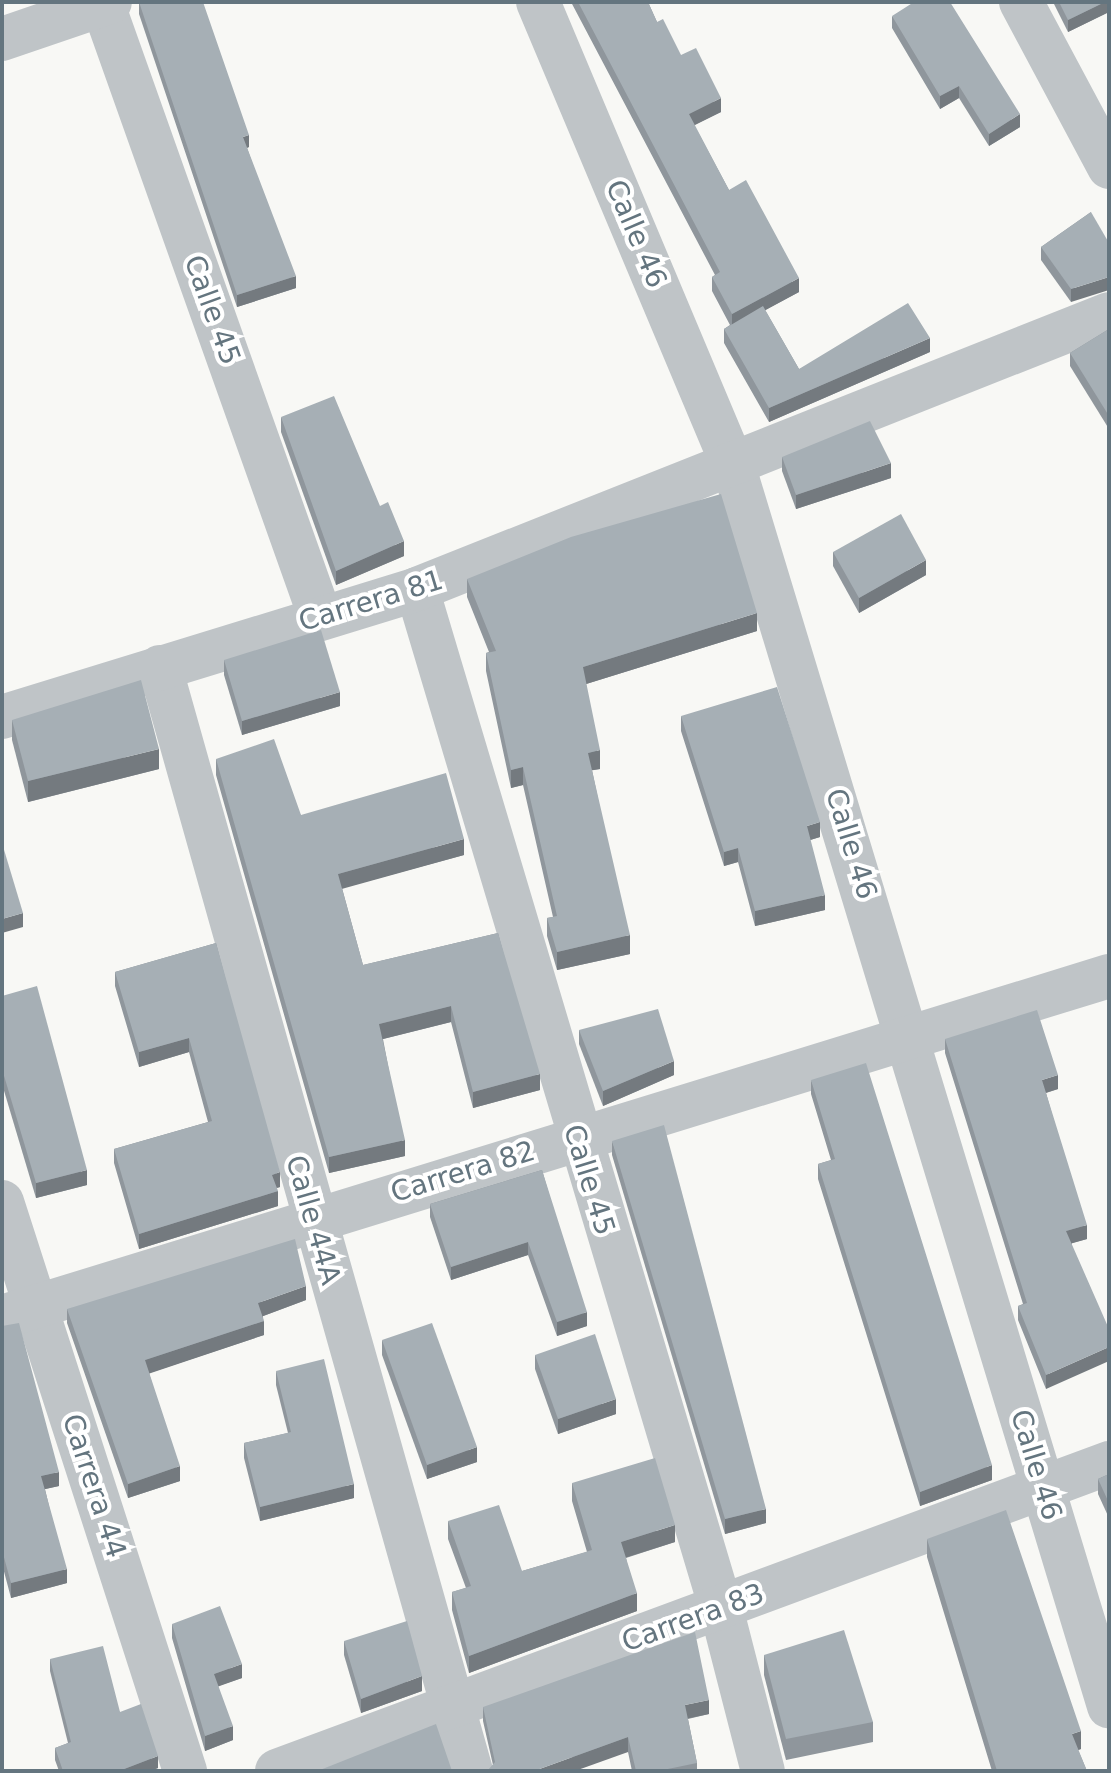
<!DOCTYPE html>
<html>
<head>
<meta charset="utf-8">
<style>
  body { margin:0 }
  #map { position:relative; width:1111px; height:1773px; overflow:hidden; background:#f8f8f5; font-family:"DejaVu Sans",sans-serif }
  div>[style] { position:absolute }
  .street>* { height:44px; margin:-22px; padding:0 22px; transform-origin:22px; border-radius:22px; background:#bfc4c7 }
  .wall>* { inset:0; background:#8f969c }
  .shaded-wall>* { inset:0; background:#747a7f }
  .building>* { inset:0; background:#a6afb5 }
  span { translate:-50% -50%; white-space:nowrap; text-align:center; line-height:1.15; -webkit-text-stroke:8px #fff; paint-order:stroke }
  .street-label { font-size:28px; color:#64757f }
  .frame { position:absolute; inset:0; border:4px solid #64757f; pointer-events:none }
</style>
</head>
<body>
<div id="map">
  <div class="street">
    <i style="left:538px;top:2px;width:506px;rotate:67.19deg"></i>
    <i style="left:734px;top:468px;width:1294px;rotate:73.15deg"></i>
    <i style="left:1021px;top:2px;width:187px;rotate:61.9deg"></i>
    <i style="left:103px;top:5px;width:648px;rotate:70.45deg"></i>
    <i style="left:2px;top:39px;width:114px;rotate:-18.9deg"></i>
    <i style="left:417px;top:589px;width:1063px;rotate:73.39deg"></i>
    <i style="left:721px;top:1608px;width:168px;rotate:75.6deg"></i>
    <i style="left:160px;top:667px;width:1147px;rotate:74.27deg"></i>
    <i style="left:2px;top:717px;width:434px;rotate:-17.1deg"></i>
    <i style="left:417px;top:589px;width:745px;rotate:-21.67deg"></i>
    <i style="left:2px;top:1202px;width:598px;rotate:72.17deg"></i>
    <i style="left:2px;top:1317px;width:1158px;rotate:-17.12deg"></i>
    <i style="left:277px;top:1771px;width:887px;rotate:-20.31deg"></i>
  </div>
  <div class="wall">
    <i style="clip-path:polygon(139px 2px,249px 147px,247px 148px,296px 288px,237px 307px,139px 14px)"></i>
    <i style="clip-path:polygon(571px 2px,648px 2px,657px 22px,721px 112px,694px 125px,729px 190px,799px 292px,765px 310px,799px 369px,930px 352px,769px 422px,724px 343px,724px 329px,730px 325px,712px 291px,712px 277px,715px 275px)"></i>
    <i style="clip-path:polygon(1053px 2px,1109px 2px,1109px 12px,1068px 32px)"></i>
    <i style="clip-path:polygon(892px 16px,1020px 127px,989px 146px,959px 98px,940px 109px,892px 28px)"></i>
    <i style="clip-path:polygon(1091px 212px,1071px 302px,1041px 260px,1041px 247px)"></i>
    <i style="clip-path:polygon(1109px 329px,1109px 429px,1070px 366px,1070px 353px)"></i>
    <i style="clip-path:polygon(281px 417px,404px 556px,336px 585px,281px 432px)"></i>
    <i style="clip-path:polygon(782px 457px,891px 478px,796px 509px,782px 471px)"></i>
    <i style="clip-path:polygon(833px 552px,926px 575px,859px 613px,833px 566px)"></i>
    <i style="clip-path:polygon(467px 579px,757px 631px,586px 684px,600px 769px,592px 770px,630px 954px,557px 970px,547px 936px,547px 918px,553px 917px,523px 785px,511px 788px,486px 671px,486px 653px,489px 652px,467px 597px)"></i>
    <i style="clip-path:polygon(224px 660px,340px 706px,242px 735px,224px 675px)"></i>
    <i style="clip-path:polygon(681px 716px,820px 837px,810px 840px,825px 910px,755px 926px,738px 862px,724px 866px,681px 731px)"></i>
    <i style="clip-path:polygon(12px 720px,159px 769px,28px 802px,12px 740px)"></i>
    <i style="clip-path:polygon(216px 759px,301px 815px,464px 855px,342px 888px,363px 965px,498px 933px,540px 1090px,473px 1108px,451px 1022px,383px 1039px,405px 1156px,329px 1173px,216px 775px)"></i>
    <i style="clip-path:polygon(216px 943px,280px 1187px,277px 1188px,278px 1206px,139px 1249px,114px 1163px,114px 1149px,208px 1122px,189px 1052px,139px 1067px,115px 986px,115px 972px)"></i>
    <i style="clip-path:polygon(2px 996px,87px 1185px,36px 1198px,2px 1084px)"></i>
    <i style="clip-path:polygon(579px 1030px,674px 1075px,603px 1106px,579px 1044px)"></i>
    <i style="clip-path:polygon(945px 1039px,1058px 1089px,1046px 1093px,1087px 1239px,1072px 1243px,1046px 1389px,1018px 1320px,1018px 1306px,1023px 1304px,945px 1053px)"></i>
    <i style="clip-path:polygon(811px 1080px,992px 1480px,920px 1506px,818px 1179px,818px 1164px,831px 1160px,811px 1094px)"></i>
    <i style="clip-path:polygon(612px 1141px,766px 1523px,725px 1534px,612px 1155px)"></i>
    <i style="clip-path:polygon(542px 1170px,587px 1326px,557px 1336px,528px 1255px,451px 1280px,430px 1217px,430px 1204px)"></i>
    <i style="clip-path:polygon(306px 1300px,263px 1316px,264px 1335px,149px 1373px,180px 1481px,128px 1498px,67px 1323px,67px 1309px)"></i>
    <i style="clip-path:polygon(2px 1326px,59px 1486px,45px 1489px,67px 1583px,11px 1598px,2px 1564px)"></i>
    <i style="clip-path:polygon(382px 1340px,477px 1462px,427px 1479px,382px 1355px)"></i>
    <i style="clip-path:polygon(535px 1355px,616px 1414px,558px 1434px,535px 1369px)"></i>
    <i style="clip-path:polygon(276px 1371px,354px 1498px,260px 1521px,244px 1458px,244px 1443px,288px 1433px,276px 1385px)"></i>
    <i style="clip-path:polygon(1109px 1474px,1109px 1518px,1098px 1494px,1098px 1479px)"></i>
    <i style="clip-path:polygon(572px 1483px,675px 1542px,626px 1558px,637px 1611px,469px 1673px,452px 1610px,452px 1592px,466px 1588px,448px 1539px,448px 1521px,522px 1571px,587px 1552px,572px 1501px)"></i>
    <i style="clip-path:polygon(927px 1539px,1081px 1749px,1078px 1750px,1087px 1771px,992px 1771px,927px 1557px)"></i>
    <i style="clip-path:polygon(172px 1624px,242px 1678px,218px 1686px,233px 1740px,205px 1751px,172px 1638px)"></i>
    <i style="clip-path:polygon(344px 1641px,422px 1691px,361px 1713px,344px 1655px)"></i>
    <i style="clip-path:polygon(764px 1655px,873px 1722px,873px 1742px,786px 1760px,764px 1675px)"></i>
    <i style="clip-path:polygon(50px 1659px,120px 1712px,158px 1768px,150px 1771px,59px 1771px,55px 1760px,55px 1748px,68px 1743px,50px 1671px)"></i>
    <i style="clip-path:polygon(483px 1707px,709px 1714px,688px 1719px,697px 1763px,697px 1771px,632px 1771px,628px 1752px,493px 1765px,483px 1721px)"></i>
  </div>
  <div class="shaded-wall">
    <i style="clip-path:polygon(1105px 2px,1109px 2px,1109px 12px,1068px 32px,1068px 20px)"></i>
    <i style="clip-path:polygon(959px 86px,959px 98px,940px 109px,940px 96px)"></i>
    <i style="clip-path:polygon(721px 98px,721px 112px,689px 128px,689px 114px)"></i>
    <i style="clip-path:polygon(1020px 114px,1020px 127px,989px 146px,989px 134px)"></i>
    <i style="clip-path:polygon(249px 135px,249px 147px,243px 149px,243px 137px)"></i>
    <i style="clip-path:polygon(296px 276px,296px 288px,237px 307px,237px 295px)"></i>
    <i style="clip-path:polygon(1109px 277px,1109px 290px,1071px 302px,1071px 289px)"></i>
    <i style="clip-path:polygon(799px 278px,799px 292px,732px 328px,732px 314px)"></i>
    <i style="clip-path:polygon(930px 338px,930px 352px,769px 422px,769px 408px)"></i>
    <i style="clip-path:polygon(891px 463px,891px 478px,796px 509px,796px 495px)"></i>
    <i style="clip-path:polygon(404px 541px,404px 556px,336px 585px,336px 571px)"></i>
    <i style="clip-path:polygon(926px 560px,926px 575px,859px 613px,859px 598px)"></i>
    <i style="clip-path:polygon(757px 613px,757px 631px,583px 685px,583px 667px)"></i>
    <i style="clip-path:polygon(340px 692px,340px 706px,242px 735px,242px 721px)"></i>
    <i style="clip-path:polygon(159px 749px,159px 769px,28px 802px,28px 781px)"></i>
    <i style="clip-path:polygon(600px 750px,600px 769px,588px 771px,588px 753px)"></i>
    <i style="clip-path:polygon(523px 767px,523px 785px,511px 788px,511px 770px)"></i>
    <i style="clip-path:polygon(820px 822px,820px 837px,807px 841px,807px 826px)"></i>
    <i style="clip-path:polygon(464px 839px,464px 855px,338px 890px,338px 874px)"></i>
    <i style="clip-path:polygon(738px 848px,738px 862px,724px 866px,724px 852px)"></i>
    <i style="clip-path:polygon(825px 895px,825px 910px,755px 926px,755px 911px)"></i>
    <i style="clip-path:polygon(23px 913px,23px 927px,2px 933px,2px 919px)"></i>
    <i style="clip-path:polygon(630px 935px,630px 954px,557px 970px,557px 952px)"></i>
    <i style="clip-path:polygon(451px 1006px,451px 1022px,379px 1040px,379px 1024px)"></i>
    <i style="clip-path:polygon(189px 1038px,189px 1052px,139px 1067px,139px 1052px)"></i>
    <i style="clip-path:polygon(674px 1061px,674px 1075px,603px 1106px,603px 1091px)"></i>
    <i style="clip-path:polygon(540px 1074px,540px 1090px,473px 1108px,473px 1092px)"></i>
    <i style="clip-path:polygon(1058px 1075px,1058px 1089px,1042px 1094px,1042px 1080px)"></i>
    <i style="clip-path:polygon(405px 1140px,405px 1156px,329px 1173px,329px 1157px)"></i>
    <i style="clip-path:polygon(87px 1170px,87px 1185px,36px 1198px,36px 1183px)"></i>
    <i style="clip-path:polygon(280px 1172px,280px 1187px,272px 1189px,272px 1175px)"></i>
    <i style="clip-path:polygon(278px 1191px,278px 1206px,139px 1249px,139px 1234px)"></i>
    <i style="clip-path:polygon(1087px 1225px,1087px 1239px,1066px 1245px,1066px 1231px)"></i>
    <i style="clip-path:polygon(528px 1242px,528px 1255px,451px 1280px,451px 1267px)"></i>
    <i style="clip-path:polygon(4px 1276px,4px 1290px,2px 1291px,2px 1277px)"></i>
    <i style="clip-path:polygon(306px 1286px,306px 1300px,258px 1318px,258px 1303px)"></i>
    <i style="clip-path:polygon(587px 1312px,587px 1326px,557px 1336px,557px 1322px)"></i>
    <i style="clip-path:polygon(264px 1321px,264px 1335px,145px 1375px,145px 1360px)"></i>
    <i style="clip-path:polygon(1109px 1347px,1109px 1361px,1046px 1389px,1046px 1375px)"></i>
    <i style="clip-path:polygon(616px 1399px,616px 1414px,558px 1434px,558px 1419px)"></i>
    <i style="clip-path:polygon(477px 1447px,477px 1462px,427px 1479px,427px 1465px)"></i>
    <i style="clip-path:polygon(992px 1465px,992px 1480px,920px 1506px,920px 1492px)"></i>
    <i style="clip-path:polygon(180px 1466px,180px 1481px,128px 1498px,128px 1484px)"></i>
    <i style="clip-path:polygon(59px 1472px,59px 1486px,41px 1490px,41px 1476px)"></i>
    <i style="clip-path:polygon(354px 1484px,354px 1498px,260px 1521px,260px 1507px)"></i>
    <i style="clip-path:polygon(766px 1509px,766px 1523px,725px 1534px,725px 1519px)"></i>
    <i style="clip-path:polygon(675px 1525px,675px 1542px,621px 1559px,621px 1542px)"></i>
    <i style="clip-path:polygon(67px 1569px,67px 1583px,11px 1598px,11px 1583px)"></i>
    <i style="clip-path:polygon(637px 1593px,637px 1611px,469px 1673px,469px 1656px)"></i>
    <i style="clip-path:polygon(242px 1664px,242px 1678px,214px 1688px,214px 1674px)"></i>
    <i style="clip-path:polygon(422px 1676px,422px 1691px,361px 1713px,361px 1699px)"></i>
    <i style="clip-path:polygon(709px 1700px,709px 1714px,685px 1719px,685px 1705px)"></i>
    <i style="clip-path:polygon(233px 1726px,233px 1740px,205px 1751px,205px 1736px)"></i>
    <i style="clip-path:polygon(1081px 1731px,1081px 1749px,1072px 1752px,1072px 1734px)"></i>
    <i style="clip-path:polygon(628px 1737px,628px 1752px,575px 1771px,534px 1771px)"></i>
    <i style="clip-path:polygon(158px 1756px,158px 1768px,150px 1771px,119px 1771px)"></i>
  </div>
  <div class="building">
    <i style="clip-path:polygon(139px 2px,203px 2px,249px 135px,243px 137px,296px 276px,237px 295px)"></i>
    <i style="clip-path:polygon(578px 2px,648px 2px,657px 22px,663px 19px,681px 55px,696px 48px,721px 98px,689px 114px,729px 190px,746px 180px,799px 278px,732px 314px,712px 277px,720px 272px)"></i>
    <i style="clip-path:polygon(914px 2px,950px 2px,1020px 114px,989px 134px,959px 86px,940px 96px,892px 16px)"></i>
    <i style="clip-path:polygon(1059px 2px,1105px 2px,1068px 20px)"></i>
    <i style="clip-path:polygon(1091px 212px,1109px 243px,1109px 277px,1071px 289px,1041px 247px)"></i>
    <i style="clip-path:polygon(908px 303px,930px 338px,769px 408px,724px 329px,763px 306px,799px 369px)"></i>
    <i style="clip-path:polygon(1109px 329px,1109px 416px,1070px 353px)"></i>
    <i style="clip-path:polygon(334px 396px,380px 506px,388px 502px,404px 541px,336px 571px,281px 417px)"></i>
    <i style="clip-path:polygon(870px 421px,891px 463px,796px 495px,782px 457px)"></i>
    <i style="clip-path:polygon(721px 494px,757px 613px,583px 667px,600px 750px,588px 753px,630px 935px,557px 952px,547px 918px,557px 916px,523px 767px,511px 770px,486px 653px,496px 651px,467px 579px,571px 537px)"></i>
    <i style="clip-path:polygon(901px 514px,926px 560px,859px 598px,833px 552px)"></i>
    <i style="clip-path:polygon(321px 630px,340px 692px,242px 721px,224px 660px)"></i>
    <i style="clip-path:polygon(141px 680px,159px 749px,28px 781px,12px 720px)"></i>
    <i style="clip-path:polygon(777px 687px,820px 822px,807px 826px,825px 895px,755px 911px,738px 848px,724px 852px,681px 716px)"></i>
    <i style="clip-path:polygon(274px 739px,301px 815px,446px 773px,464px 839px,338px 874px,363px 965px,498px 933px,540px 1074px,473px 1092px,451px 1006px,379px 1024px,405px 1140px,329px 1157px,216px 759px)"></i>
    <i style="clip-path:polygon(2px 843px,23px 913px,2px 919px)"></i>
    <i style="clip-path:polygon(216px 943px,280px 1172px,272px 1175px,278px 1191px,139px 1234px,114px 1149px,212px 1121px,189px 1038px,139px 1052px,115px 972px)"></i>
    <i style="clip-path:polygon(37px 986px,87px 1170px,36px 1183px,2px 1069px,2px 996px)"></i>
    <i style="clip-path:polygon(658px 1009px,674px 1061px,603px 1091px,579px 1030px)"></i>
    <i style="clip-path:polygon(1037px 1010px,1058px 1075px,1042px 1080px,1087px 1225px,1066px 1231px,1109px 1329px,1109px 1347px,1046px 1375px,1018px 1306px,1027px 1303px,945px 1039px)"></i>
    <i style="clip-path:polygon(866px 1063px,992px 1465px,920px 1492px,818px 1164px,835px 1159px,811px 1080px)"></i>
    <i style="clip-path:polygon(664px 1125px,766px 1509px,725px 1519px,612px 1141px)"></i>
    <i style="clip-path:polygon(542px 1170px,587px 1312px,557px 1322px,528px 1242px,451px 1267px,430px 1204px)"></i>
    <i style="clip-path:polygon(295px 1239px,306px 1286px,258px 1303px,264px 1321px,145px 1360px,180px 1466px,128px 1484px,67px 1309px)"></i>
    <i style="clip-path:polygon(19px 1323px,59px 1472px,41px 1476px,67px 1569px,11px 1583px,2px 1550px,2px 1326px)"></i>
    <i style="clip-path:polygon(432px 1323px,477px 1447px,427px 1465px,382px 1340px)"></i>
    <i style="clip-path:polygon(595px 1334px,616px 1399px,558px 1419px,535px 1355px)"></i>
    <i style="clip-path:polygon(324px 1359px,354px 1484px,260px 1507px,244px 1443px,291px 1432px,276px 1371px)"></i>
    <i style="clip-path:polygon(655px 1458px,675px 1525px,621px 1542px,637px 1593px,469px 1656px,452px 1592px,471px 1586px,448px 1521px,499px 1505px,522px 1571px,592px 1550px,572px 1483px)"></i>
    <i style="clip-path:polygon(1109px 1474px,1109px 1503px,1098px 1479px)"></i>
    <i style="clip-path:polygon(1006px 1510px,1081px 1731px,1072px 1734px,1087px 1771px,997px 1771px,927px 1539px)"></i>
    <i style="clip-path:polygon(220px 1606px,242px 1664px,214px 1674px,233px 1726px,205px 1736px,172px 1624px)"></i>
    <i style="clip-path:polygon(407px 1621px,422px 1676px,361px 1699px,344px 1641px)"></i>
    <i style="clip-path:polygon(844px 1630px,873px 1722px,786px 1739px,764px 1655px)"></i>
    <i style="clip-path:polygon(695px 1632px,709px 1700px,685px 1705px,697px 1763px,658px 1771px,636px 1771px,628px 1737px,534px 1771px,487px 1771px,495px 1762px,483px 1707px)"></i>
    <i style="clip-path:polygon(103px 1646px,120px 1712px,141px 1704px,158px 1756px,119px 1771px,63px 1771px,55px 1748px,71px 1742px,50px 1659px)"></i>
    <i style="clip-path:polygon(436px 1724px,452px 1771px,320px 1771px,320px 1770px)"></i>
  </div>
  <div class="street-label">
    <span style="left:636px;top:234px;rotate:67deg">Calle 46</span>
    <span style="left:212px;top:310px;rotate:70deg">Calle 45</span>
    <span style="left:371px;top:601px;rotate:-17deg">Carrera 81</span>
    <span style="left:851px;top:844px;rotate:73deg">Calle 46</span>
    <span style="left:463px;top:1172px;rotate:-17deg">Carrera 82</span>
    <span style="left:589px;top:1180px;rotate:73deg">Calle 45</span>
    <span style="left:313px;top:1220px;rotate:74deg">Calle 44A</span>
    <span style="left:1036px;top:1465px;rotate:73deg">Calle 46</span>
    <span style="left:94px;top:1486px;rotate:72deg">Carrera 44</span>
    <span style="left:693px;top:1618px;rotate:-20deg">Carrera 83</span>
  </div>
  <div class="frame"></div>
</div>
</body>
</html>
